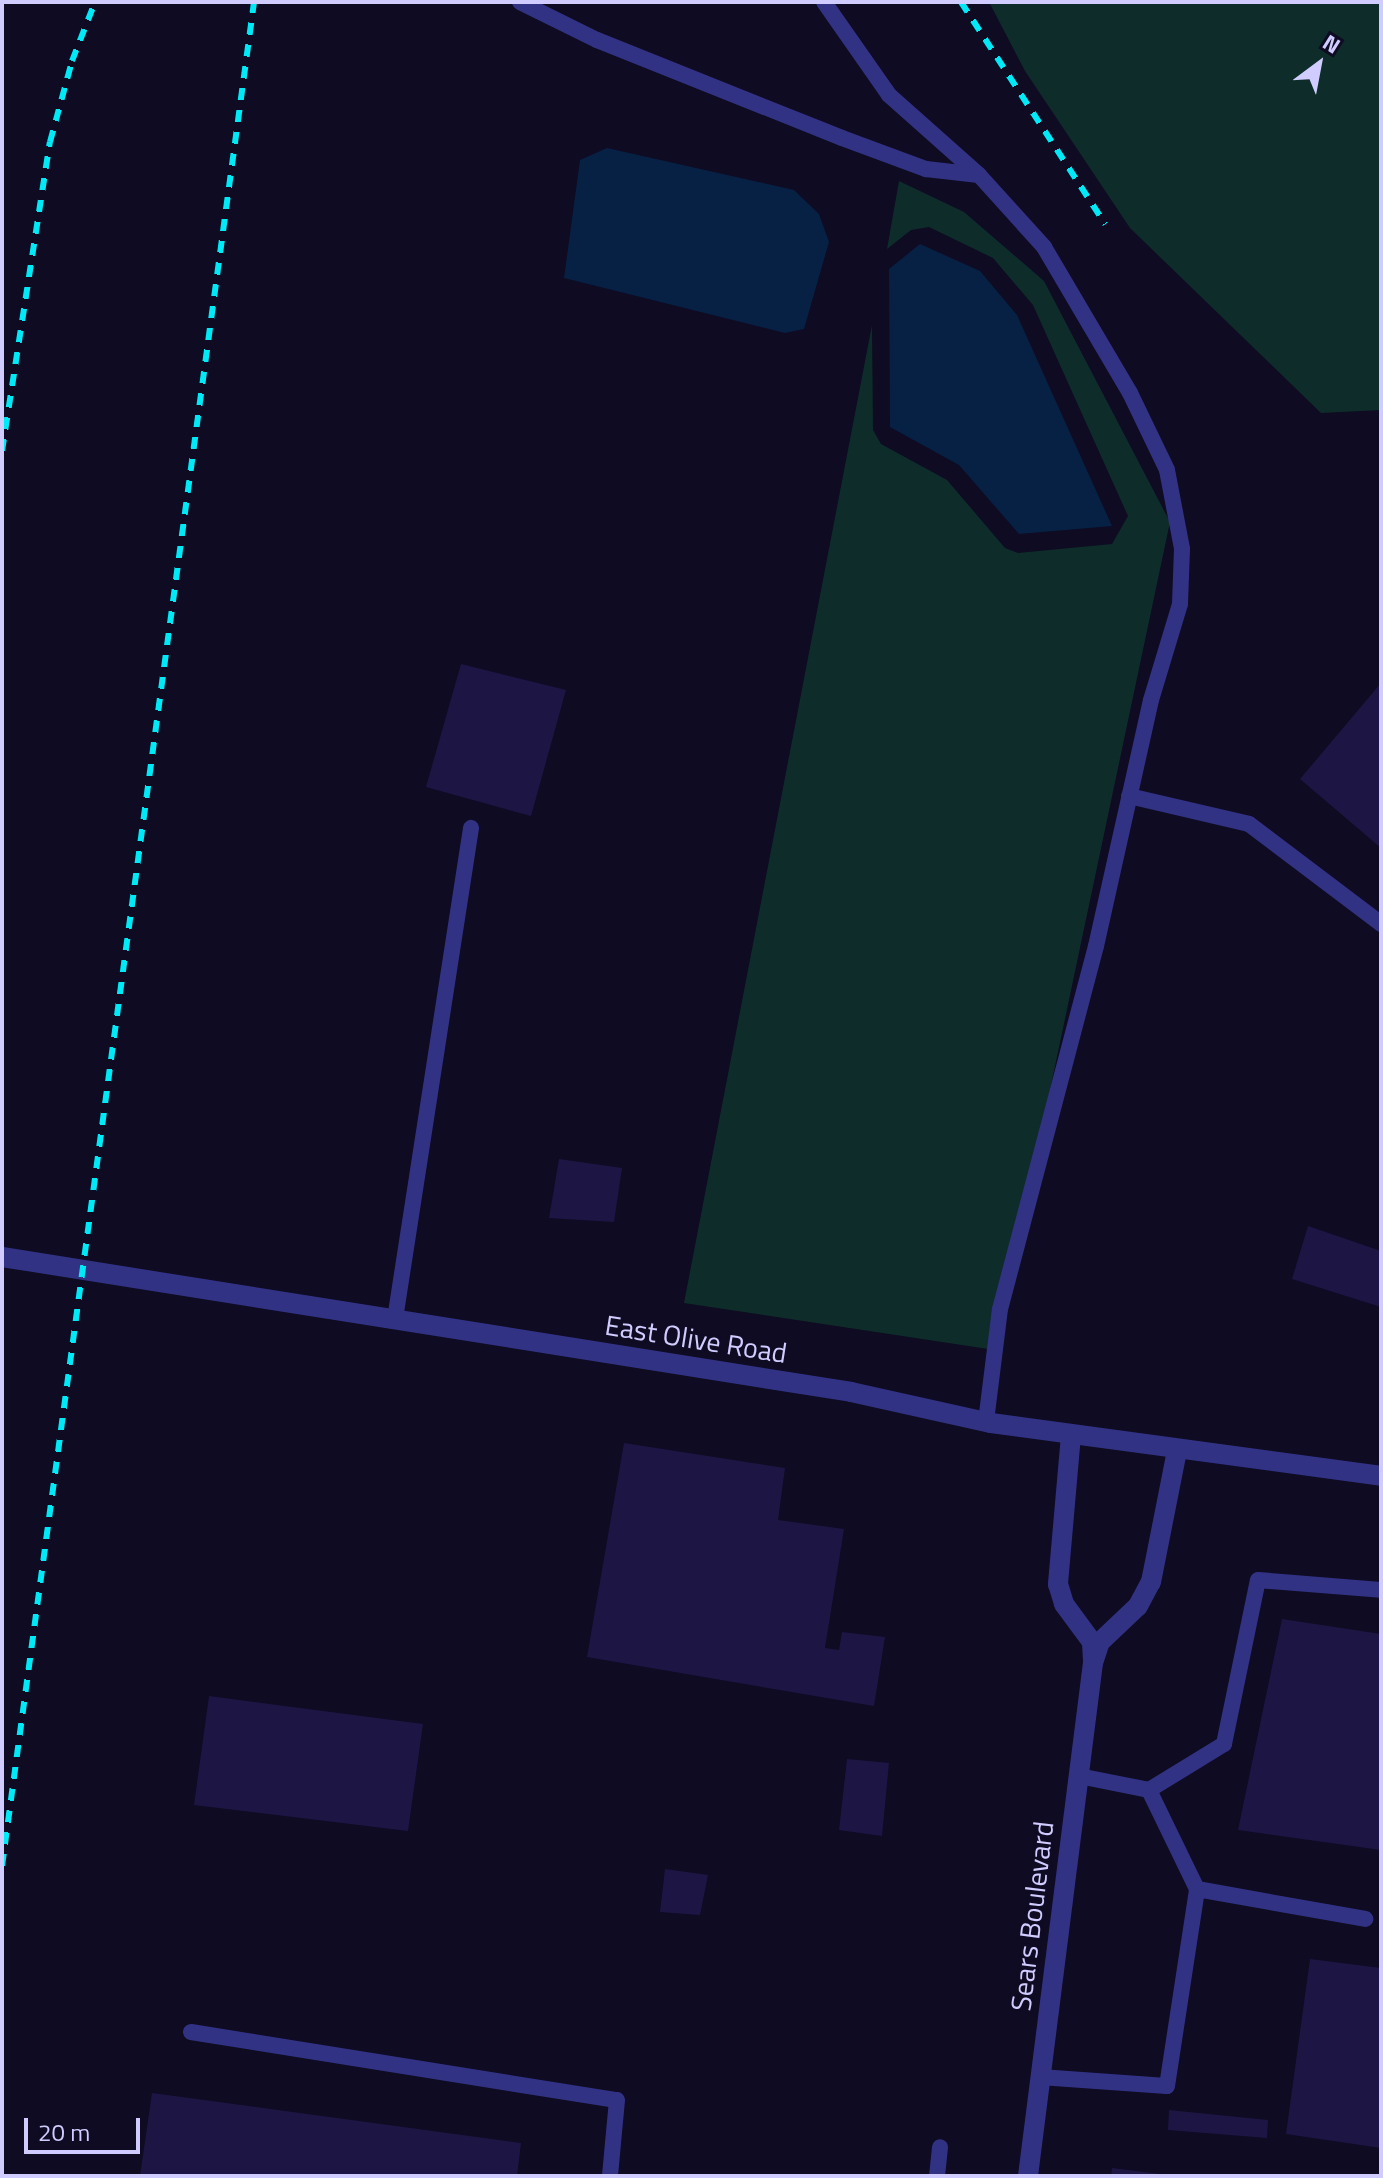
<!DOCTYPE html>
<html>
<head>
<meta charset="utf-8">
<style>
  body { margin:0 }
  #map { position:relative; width:1383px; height:2178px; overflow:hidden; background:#0e0b22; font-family:"Titillium Web",sans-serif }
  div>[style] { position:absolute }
  .green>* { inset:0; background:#0e2d2a }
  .water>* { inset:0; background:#072145 }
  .building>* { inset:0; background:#1d1645 }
  .service>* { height:16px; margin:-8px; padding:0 8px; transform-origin:8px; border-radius:8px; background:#323285 }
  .minor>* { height:20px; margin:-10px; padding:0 10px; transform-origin:10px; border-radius:10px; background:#323285 }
  .tertiary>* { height:20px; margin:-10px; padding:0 10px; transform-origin:10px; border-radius:10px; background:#323285 }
  .rail>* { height:6px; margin-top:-3px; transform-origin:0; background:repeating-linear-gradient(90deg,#00e9f7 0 12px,transparent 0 22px) }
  span { translate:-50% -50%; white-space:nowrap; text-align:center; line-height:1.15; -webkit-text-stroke:6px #0e0b22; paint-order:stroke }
  .street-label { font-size:28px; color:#d0ccff }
  .frame { position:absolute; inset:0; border:4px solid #d0ccff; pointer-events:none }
  .north { position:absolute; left:1279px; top:24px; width:80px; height:80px; -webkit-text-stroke:6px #0e0b22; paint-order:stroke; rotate:32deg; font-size:22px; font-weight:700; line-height:32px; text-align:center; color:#d0ccff }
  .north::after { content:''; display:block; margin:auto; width:28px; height:36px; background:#d0ccff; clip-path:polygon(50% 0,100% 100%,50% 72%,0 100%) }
  .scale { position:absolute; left:24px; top:2118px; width:116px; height:36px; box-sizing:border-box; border:4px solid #d0ccff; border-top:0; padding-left:10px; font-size:24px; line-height:28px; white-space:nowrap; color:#d0ccff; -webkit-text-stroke:6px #0e0b22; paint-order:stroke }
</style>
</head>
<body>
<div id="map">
  <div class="green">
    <i style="clip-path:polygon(989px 2px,1381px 2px,1381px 410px,1321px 413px,1130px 228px,1025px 71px)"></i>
    <i style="clip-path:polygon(899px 181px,964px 212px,1044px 281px,1170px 522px,995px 1350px,684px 1303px,872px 325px,873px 430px,881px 444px,947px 480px,1005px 548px,1018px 553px,1112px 544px,1128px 516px,1033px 305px,993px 258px,929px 227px,911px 230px,887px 249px)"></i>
  </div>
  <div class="water">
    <i style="clip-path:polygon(607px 148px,794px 190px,819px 214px,829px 242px,804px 329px,785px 333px,564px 278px,580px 160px)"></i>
    <i style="clip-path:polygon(920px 244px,980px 271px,1017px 315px,1112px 526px,1019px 534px,959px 465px,890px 427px,889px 269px)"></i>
  </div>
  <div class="building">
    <i style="clip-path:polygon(461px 664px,566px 690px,531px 816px,426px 787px)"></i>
    <i style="clip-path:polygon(1381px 683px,1381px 848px,1300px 779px)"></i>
    <i style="clip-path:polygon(559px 1159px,622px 1168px,614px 1222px,549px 1218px)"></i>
    <i style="clip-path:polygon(1308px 1226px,1381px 1251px,1381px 1307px,1292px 1279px)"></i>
    <i style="clip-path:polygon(624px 1443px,785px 1468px,778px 1520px,844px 1529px,825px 1648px,839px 1650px,842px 1632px,885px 1637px,874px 1706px,587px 1657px)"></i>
    <i style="clip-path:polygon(1282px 1619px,1381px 1634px,1381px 1850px,1238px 1830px)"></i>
    <i style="clip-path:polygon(209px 1696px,423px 1724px,408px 1831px,194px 1805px)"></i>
    <i style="clip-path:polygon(847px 1759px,889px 1763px,882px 1836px,839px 1830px)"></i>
    <i style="clip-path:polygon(665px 1869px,708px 1875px,700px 1915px,660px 1912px)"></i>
    <i style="clip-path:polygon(1310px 1959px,1381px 1968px,1381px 2148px,1286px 2134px)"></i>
    <i style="clip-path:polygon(152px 2093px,521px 2143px,517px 2176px,140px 2176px)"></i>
    <i style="clip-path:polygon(1169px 2110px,1268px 2120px,1267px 2138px,1168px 2130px)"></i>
    <i style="clip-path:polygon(1112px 2168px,1160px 2174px,1160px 2176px,1111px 2176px)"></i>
  </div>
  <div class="service">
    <i style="left:520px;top:2px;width:86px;rotate:26.3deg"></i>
    <i style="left:597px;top:40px;width:264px;rotate:21.8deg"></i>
    <i style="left:842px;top:138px;width:90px;rotate:20.3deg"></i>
    <i style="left:926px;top:169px;width:53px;rotate:6.5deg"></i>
    <i style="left:824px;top:2px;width:113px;rotate:55deg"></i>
    <i style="left:889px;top:95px;width:120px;rotate:41.6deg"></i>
    <i style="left:979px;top:175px;width:97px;rotate:47.9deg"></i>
    <i style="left:1044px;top:247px;width:169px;rotate:59.5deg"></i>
    <i style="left:1130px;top:393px;width:85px;rotate:64.3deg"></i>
    <i style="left:1167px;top:470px;width:80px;rotate:79.2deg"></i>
    <i style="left:1182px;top:549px;width:55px;rotate:92.1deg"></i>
    <i style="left:1180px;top:604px;width:100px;rotate:106.8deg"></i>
    <i style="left:1151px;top:700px;width:252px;rotate:102.6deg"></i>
    <i style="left:1096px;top:946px;width:375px;rotate:104.8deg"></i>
    <i style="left:1000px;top:1309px;width:114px;rotate:97.1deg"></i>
    <i style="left:1129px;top:796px;width:123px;rotate:13.1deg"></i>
    <i style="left:1249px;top:824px;width:166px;rotate:37.1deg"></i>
    <i style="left:395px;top:1319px;width:497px;rotate:-81.2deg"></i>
    <i style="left:1079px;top:1776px;width:71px;rotate:11.3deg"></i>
    <i style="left:1149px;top:1790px;width:88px;rotate:-31.5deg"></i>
    <i style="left:1224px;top:1744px;width:167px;rotate:-78.3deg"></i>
    <i style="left:1258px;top:1580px;width:123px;rotate:4.6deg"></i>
    <i style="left:1197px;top:1889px;width:171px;rotate:10.1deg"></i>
    <i style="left:191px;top:2032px;width:431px;rotate:9.1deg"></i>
    <i style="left:617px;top:2100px;width:76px;rotate:95.3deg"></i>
    <i style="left:1040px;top:2077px;width:127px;rotate:4.1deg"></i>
    <i style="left:1167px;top:2086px;width:199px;rotate:-81.3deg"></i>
    <i style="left:1197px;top:1889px;width:110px;rotate:-115.9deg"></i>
    <i style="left:937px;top:2176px;width:29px;rotate:-84deg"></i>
  </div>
  <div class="minor">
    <i style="left:1071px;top:1435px;width:150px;rotate:95deg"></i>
    <i style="left:1058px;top:1584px;width:21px;rotate:73deg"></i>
    <i style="left:1064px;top:1604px;width:47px;rotate:53.6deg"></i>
    <i style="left:1092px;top:1642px;width:18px;rotate:87deg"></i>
    <i style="left:1028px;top:2176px;width:517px;rotate:-82.78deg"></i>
    <i style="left:1093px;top:1663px;width:22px;rotate:-72deg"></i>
    <i style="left:1100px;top:1642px;width:52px;rotate:-43.5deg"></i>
    <i style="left:1138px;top:1606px;width:27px;rotate:-62deg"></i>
    <i style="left:1151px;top:1582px;width:134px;rotate:-78.8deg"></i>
  </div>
  <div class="tertiary">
    <i style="left:2px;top:1257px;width:860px;rotate:9.03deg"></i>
    <i style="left:851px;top:1392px;width:143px;rotate:12.5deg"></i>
    <i style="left:991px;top:1423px;width:394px;rotate:7.7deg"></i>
  </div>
  <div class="rail">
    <i style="left:961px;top:2px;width:265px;rotate:57deg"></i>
    <i style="left:2px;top:451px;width:313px;rotate:-81.2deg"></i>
    <i style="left:50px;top:142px;width:84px;rotate:-74.8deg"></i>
    <i style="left:72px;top:61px;width:63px;rotate:-68.7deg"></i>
    <i style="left:2px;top:1866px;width:1881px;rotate:-82.3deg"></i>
  </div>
  <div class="street-label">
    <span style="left:696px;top:1339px;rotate:9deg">East Olive Road</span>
    <span style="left:1032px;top:1916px;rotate:-83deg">Sears Boulevard</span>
  </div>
  <div class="frame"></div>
  <div class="north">N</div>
  <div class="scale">20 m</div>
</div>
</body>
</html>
